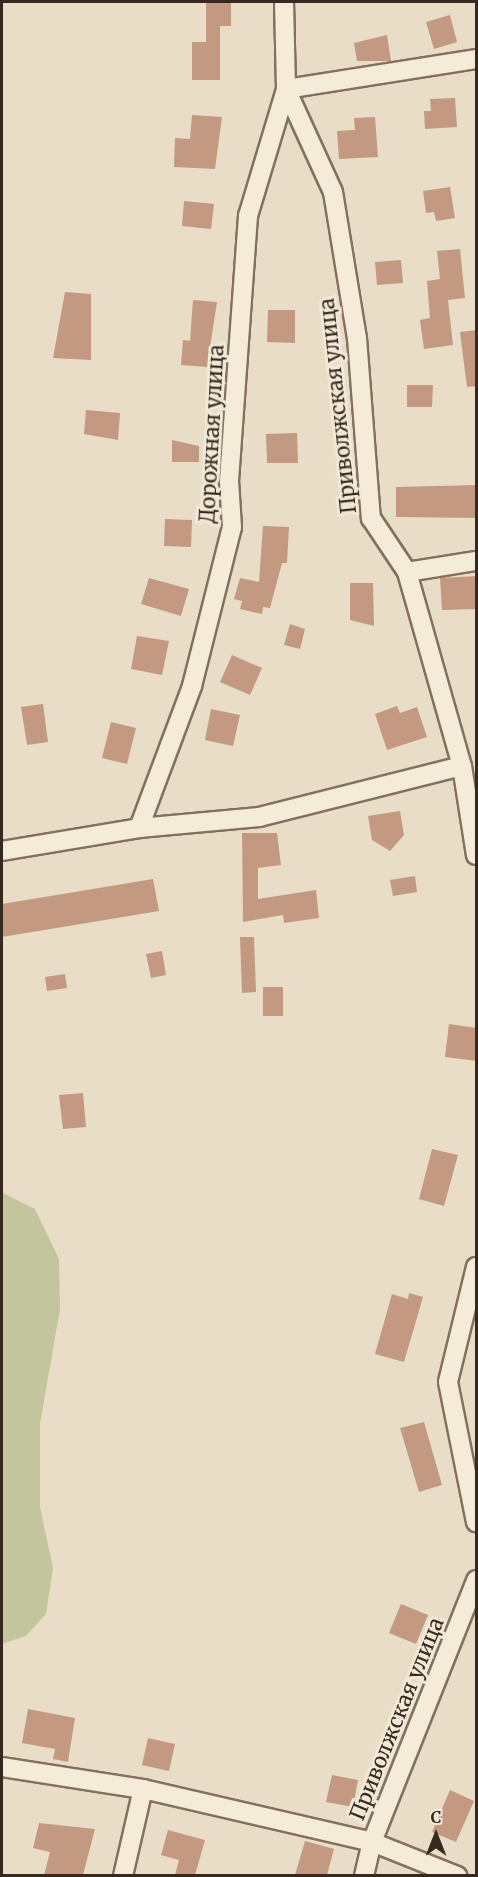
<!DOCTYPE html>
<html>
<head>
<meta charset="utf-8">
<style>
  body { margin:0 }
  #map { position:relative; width:478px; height:1877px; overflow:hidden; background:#e9ddc7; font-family:Merriweather,serif }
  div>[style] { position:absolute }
  .green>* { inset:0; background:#c3c69c }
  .building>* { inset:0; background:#c39981 }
  .roads { filter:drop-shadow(2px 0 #83705e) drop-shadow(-2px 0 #83705e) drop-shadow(0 2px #83705e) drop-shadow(0 -2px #83705e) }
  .minor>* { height:18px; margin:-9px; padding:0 9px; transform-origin:9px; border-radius:9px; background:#f5ebd9 }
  span { translate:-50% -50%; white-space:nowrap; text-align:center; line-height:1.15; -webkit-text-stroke:6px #f1e8d6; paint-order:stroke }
  .street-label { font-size:21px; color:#352920 }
  .frame { position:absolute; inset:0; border:3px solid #352920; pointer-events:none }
  .north { position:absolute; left:406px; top:1805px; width:60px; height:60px; -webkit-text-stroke:4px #f1e8d6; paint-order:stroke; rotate:0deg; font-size:16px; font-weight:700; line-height:24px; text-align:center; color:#352920 }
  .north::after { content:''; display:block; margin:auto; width:21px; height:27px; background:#352920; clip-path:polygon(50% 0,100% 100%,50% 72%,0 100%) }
</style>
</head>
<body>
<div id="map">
  <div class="green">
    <i style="clip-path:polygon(3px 1193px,35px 1209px,59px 1259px,60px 1309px,40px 1424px,40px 1507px,53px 1568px,46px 1614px,26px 1636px,2px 1644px)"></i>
  </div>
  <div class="building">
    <i style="clip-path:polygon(206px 2px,231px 2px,231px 26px,220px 26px,220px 80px,192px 80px,192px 42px,206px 42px)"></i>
    <i style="clip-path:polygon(450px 15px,457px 42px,434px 49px,426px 22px)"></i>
    <i style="clip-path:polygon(387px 35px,391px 61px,357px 61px,354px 43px)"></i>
    <i style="clip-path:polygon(455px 98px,457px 127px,425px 129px,424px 111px,431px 111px,430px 99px)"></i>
    <i style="clip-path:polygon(192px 115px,222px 117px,215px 169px,174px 167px,175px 138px,190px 139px)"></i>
    <i style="clip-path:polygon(375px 117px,378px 157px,339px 159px,337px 131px,355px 130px,354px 118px)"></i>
    <i style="clip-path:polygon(450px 187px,455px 218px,436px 221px,434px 212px,426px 213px,423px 191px)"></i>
    <i style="clip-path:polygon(184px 201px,214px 204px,211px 229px,182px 226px)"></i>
    <i style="clip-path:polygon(460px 249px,465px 298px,448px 300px,453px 345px,424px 349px,420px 320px,430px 318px,427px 281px,440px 279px,437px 251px)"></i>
    <i style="clip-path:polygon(401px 260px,403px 283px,377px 285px,375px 262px)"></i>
    <i style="clip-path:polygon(65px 292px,91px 294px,91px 360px,53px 358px)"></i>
    <i style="clip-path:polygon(193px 300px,217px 302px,207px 367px,181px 365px,183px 340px,190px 341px)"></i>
    <i style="clip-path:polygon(268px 310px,295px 310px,295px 343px,267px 342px)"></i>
    <i style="clip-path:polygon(477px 330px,477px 386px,467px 387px,460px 332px)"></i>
    <i style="clip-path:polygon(407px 385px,433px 385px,432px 407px,407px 407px)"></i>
    <i style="clip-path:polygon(86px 410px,120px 413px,118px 440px,84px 434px)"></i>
    <i style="clip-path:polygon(297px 433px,298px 463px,267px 463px,266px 434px)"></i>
    <i style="clip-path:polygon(172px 440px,199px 446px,199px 462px,172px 462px)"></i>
    <i style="clip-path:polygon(477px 485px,477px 518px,396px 517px,396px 487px)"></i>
    <i style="clip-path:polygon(165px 519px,192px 520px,191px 547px,164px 546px)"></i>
    <i style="clip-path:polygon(263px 526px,289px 527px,287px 563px,282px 563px,270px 608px,263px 607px,262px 614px,240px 609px,242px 601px,234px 599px,240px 578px,259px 582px)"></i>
    <i style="clip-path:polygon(477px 576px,477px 609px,442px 610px,440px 578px)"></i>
    <i style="clip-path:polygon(149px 578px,189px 589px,181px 616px,141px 604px)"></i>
    <i style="clip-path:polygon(350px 583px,373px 583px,374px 626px,350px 620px)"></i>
    <i style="clip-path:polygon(290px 624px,305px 629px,300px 649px,284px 645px)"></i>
    <i style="clip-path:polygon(137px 636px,169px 641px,162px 675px,131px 669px)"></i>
    <i style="clip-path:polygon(232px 655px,262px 668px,250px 695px,220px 682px)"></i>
    <i style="clip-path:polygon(43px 704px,48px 742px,27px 745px,21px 707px)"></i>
    <i style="clip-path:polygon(397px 706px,400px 713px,417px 707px,427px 737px,387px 750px,375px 714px)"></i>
    <i style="clip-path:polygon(211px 709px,240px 715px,233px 746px,205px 740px)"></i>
    <i style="clip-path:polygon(111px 722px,136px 728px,127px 764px,102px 758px)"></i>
    <i style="clip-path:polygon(400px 811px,404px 835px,390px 851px,372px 840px,368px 816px)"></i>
    <i style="clip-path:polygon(242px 833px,277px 833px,281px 865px,258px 868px,258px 899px,316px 890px,319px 918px,284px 923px,283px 915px,243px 922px)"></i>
    <i style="clip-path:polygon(415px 876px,417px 892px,393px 896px,390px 880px)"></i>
    <i style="clip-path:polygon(153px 879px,159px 911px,2px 937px,2px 904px)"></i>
    <i style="clip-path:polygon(240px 937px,254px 937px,256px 992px,242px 993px)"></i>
    <i style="clip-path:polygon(162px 951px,166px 975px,151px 978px,146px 954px)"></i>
    <i style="clip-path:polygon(65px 974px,67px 988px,47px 991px,45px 977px)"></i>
    <i style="clip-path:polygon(263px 987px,283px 987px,283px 1016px,263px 1016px)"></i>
    <i style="clip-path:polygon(449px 1024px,477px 1028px,477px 1061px,445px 1057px)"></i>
    <i style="clip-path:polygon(83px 1093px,86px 1127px,63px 1129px,59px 1095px)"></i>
    <i style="clip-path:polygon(432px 1149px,458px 1155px,444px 1206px,419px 1199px)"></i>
    <i style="clip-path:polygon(409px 1293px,423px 1297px,404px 1362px,375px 1354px,392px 1294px,408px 1299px)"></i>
    <i style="clip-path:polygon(424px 1422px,442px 1485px,419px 1492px,400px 1428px)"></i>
    <i style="clip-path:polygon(401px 1604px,428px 1615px,416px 1644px,389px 1633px)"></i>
    <i style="clip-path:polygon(28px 1709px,75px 1718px,68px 1762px,53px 1759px,55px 1749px,22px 1743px)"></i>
    <i style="clip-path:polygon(148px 1738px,175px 1744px,169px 1771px,142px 1765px)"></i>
    <i style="clip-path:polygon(332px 1775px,358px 1780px,353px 1807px,326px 1802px)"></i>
    <i style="clip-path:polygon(450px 1790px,474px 1801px,456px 1842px,432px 1832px)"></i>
    <i style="clip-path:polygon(39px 1823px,95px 1829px,83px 1875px,44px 1875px,50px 1852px,33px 1848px)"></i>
    <i style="clip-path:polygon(168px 1830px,205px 1840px,195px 1875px,175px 1875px,179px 1860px,161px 1855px)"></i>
    <i style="clip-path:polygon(305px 1841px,334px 1849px,327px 1875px,295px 1875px)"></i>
  </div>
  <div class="roads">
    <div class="minor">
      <i style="left:476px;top:59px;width:192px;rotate:171deg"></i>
      <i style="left:286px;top:89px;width:113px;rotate:65.5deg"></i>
      <i style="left:333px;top:192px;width:148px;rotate:80.7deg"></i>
      <i style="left:357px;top:338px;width:181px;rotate:85.6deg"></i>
      <i style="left:371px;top:518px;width:65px;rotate:56.3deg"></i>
      <i style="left:407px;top:572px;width:202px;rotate:74.2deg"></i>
      <i style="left:462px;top:766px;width:90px;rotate:81.1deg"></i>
      <i style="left:407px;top:572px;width:70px;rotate:-9.1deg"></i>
      <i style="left:139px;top:828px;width:121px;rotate:-5.2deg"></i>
      <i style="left:259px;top:817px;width:209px;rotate:-14.1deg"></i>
      <i style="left:2px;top:851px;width:139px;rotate:-9.5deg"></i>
      <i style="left:139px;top:828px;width:152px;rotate:-69.5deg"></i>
      <i style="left:192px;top:686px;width:164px;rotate:-75.9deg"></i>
      <i style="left:232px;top:527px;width:46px;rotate:-93.7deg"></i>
      <i style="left:229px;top:481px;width:266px;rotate:-85.9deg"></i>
      <i style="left:248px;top:216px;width:133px;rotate:-73.3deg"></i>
      <i style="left:286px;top:89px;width:87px;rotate:-91.3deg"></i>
      <i style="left:476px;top:1267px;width:118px;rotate:103.7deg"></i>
      <i style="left:448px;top:1382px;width:143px;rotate:78.7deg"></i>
      <i style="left:2px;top:1767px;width:143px;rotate:8.9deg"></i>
      <i style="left:143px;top:1789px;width:235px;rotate:13deg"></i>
      <i style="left:372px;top:1842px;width:92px;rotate:21.8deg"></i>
      <i style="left:123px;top:1876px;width:89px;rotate:-77.1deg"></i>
      <i style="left:364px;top:1876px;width:35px;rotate:-77deg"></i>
      <i style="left:372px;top:1842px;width:282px;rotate:-68.3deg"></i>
    </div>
  </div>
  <div class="street-label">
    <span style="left:338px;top:406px;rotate:-96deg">Приволжская улица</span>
    <span style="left:212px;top:434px;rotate:-87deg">Дорожная улица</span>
    <span style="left:397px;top:1719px;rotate:-68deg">Приволжская улица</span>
  </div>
  <div class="frame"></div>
  <div class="north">С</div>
</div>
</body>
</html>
